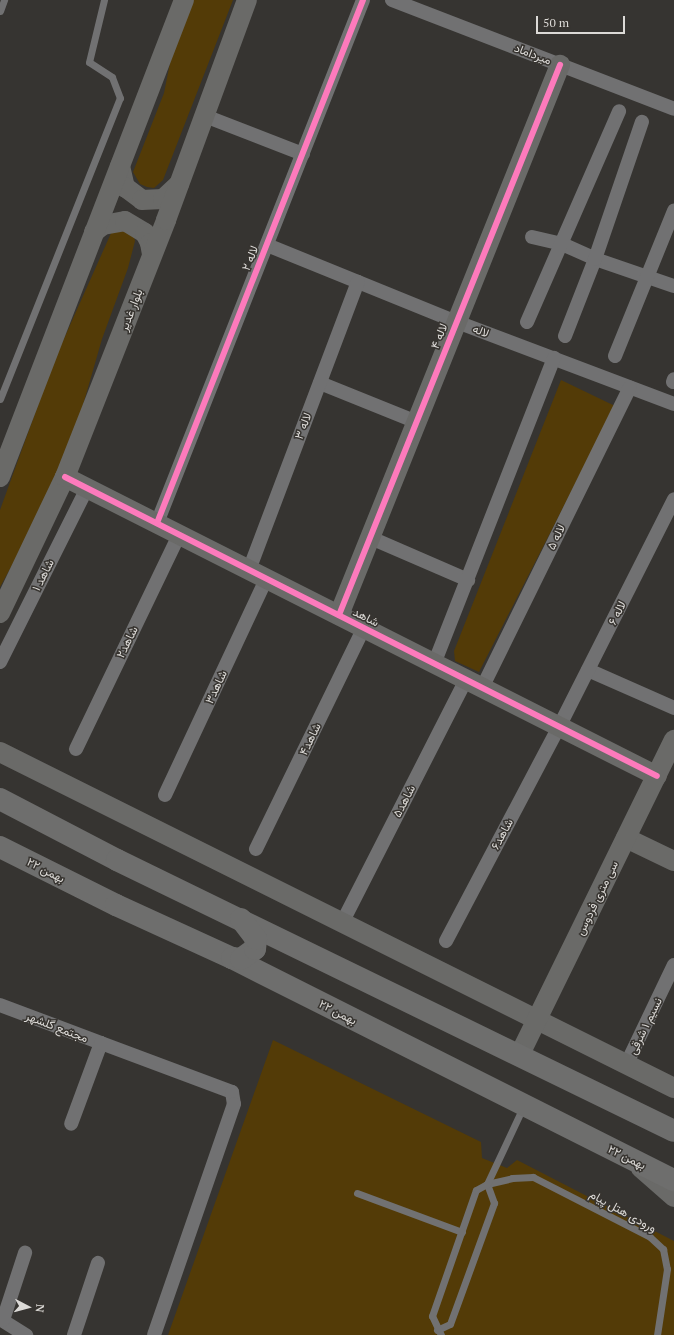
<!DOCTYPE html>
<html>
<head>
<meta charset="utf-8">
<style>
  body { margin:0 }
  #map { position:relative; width:674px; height:1335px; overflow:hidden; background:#363431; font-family:"PT Serif",Vazirmatn,serif }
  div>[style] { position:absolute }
  .green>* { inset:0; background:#533b07 }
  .lane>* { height:7px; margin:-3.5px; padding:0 3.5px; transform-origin:3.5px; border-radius:3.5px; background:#717172 }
  .street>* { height:14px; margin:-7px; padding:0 7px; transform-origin:7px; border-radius:7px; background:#717172 }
  .secondary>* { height:20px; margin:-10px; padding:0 10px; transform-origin:10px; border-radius:10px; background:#6a6a68 }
  .highway>* { height:22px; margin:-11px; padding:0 11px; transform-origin:11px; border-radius:11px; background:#6e6e6d }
  .cycleway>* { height:6px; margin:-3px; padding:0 3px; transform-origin:3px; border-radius:3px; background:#fd7abc }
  span { translate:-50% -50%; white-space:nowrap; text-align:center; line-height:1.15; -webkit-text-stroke:3px #373430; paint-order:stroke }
  .street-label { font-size:12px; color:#dcdad7 }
  .north { position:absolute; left:8px; top:1287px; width:40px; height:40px; -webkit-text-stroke:3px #373430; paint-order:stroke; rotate:96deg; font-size:11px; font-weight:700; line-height:16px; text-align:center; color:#dcdad7 }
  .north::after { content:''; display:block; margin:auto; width:14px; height:18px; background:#dcdad7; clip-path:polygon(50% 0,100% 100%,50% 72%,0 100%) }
  .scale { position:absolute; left:536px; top:16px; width:89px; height:18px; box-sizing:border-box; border:2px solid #dcdad7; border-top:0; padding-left:5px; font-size:12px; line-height:14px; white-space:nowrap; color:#dcdad7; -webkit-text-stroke:3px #373430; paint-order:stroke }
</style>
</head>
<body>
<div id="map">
  <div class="green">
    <i style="clip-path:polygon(193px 0,233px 0,163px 180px,154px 188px,147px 187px,140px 184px,133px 172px,164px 93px,171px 58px)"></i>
    <i style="clip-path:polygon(132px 230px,135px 241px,128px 268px,102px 339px,70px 450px,43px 509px,0 587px,0 510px,54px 361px,112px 231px)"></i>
    <i style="clip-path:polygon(561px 380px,615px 406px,479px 672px,455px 661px,454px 651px)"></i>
    <i style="clip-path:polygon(273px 1040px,481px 1142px,482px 1158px,507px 1168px,517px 1160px,674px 1241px,674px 1335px,168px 1335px)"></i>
  </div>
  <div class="lane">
    <i style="left:0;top:11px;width:12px;rotate:-70deg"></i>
    <i style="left:0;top:399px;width:324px;rotate:-68.3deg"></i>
    <i style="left:120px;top:98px;width:22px;rotate:-111deg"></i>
    <i style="left:112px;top:77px;width:27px;rotate:-147deg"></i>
    <i style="left:89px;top:62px;width:64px;rotate:-76.4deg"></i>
    <i style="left:487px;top:1184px;width:26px;rotate:-13deg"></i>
    <i style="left:512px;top:1178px;width:21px;rotate:-3deg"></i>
    <i style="left:533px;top:1177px;width:131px;rotate:27.1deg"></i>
    <i style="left:650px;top:1237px;width:18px;rotate:43deg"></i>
    <i style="left:663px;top:1249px;width:20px;rotate:79deg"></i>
    <i style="left:667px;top:1269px;width:67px;rotate:98.6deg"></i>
    <i style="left:357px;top:1193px;width:112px;rotate:20.4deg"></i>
    <i style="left:437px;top:1330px;width:14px;rotate:-25deg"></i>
    <i style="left:450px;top:1324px;width:129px;rotate:-70deg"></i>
    <i style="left:494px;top:1203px;width:20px;rotate:-110deg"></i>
    <i style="left:441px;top:1335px;width:21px;rotate:-115deg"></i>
    <i style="left:432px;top:1316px;width:133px;rotate:-70.8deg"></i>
    <i style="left:476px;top:1190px;width:13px;rotate:-29deg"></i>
    <i style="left:487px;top:1184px;width:85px;rotate:-64.9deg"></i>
  </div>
  <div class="street">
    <i style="left:392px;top:0;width:302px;rotate:21.1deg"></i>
    <i style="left:205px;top:116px;width:105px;rotate:21.2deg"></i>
    <i style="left:532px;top:237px;width:31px;rotate:13deg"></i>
    <i style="left:562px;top:244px;width:36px;rotate:24deg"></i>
    <i style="left:595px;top:259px;width:83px;rotate:18.9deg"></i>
    <i style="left:267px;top:245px;width:205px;rotate:22.1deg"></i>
    <i style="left:457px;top:322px;width:232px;rotate:20.7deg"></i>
    <i style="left:527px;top:322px;width:230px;rotate:-66.4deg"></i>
    <i style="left:565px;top:336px;width:83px;rotate:-68.7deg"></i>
    <i style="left:595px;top:259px;width:145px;rotate:-71.1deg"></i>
    <i style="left:615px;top:356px;width:157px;rotate:-67.9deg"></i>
    <i style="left:673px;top:382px;width:3px;rotate:-72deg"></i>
    <i style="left:320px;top:383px;width:105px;rotate:21.9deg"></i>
    <i style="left:157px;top:523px;width:562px;rotate:-68.5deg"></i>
    <i style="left:371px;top:538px;width:106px;rotate:23.4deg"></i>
    <i style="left:249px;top:570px;width:308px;rotate:-69.3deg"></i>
    <i style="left:0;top:662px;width:195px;rotate:-63.4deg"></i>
    <i style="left:434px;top:664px;width:329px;rotate:-68.6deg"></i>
    <i style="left:588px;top:670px;width:94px;rotate:23.8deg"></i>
    <i style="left:482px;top:688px;width:335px;rotate:-63.8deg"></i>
    <i style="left:76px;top:749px;width:237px;rotate:-64.3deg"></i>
    <i style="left:165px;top:795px;width:238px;rotate:-64.9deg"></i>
    <i style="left:256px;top:849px;width:246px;rotate:-64deg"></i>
    <i style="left:342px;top:923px;width:273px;rotate:-63deg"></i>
    <i style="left:446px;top:941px;width:242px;rotate:-62.2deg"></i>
    <i style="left:559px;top:727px;width:255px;rotate:-63.2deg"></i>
    <i style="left:0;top:1005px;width:108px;rotate:20.6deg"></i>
    <i style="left:101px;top:1043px;width:86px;rotate:110.3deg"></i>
    <i style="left:101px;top:1043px;width:140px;rotate:20.5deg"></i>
    <i style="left:232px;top:1092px;width:12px;rotate:81deg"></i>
    <i style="left:234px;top:1104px;width:244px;rotate:109.1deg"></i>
    <i style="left:626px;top:1065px;width:111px;rotate:-64.4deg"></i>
    <i style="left:0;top:1319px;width:31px;rotate:32deg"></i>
    <i style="left:3px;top:1320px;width:71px;rotate:-71.8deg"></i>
    <i style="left:74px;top:1335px;width:76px;rotate:-71.6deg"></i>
  </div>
  <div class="secondary">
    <i style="left:120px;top:166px;width:22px;rotate:77deg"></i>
    <i style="left:125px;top:187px;width:21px;rotate:37deg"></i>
    <i style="left:142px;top:200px;width:21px;rotate:-3deg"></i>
    <i style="left:163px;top:199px;width:22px;rotate:-43deg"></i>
    <i style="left:94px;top:232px;width:11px;rotate:-38deg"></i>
    <i style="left:103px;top:225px;width:22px;rotate:-10deg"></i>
    <i style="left:125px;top:221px;width:23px;rotate:31deg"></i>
    <i style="left:145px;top:233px;width:11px;rotate:63deg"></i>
    <i style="left:150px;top:243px;width:11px;rotate:80deg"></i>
    <i style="left:0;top:477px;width:511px;rotate:-68.91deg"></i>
    <i style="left:65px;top:477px;width:663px;rotate:26.8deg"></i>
    <i style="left:0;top:613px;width:151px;rotate:-64.5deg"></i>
    <i style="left:65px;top:477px;width:276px;rotate:-68.5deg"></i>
    <i style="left:166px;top:220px;width:234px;rotate:-69.8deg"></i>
    <i style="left:339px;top:615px;width:593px;rotate:-68.11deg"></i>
    <i style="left:0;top:752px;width:753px;rotate:26.5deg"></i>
    <i style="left:626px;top:838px;width:53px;rotate:25.6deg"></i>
    <i style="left:519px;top:1056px;width:352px;rotate:-63.9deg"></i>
    <i style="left:641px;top:1168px;width:44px;rotate:41.3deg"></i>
  </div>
  <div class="highway">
    <i style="left:0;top:799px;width:132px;rotate:27.5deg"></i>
    <i style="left:117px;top:860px;width:619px;rotate:25.94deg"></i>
    <i style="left:0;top:847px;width:130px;rotate:26.6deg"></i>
    <i style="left:116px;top:905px;width:128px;rotate:24.6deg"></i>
    <i style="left:232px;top:958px;width:495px;rotate:26.7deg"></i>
    <i style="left:232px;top:958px;width:9px;rotate:6deg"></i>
    <i style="left:241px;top:959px;width:17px;rotate:-36deg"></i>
    <i style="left:255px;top:949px;width:10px;rotate:-84deg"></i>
    <i style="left:256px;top:939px;width:25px;rotate:-127deg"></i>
  </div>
  <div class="cycleway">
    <i style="left:65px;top:477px;width:663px;rotate:26.8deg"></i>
    <i style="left:157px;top:523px;width:562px;rotate:-68.5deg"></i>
    <i style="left:339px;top:615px;width:593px;rotate:-68.11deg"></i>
  </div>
  <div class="street-label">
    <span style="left:533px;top:54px;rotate:21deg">میرداماد</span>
    <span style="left:250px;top:258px;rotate:-68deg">لاله ۲</span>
    <span style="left:131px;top:310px;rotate:-69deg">بلوار غدیر</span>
    <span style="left:481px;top:331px;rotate:21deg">لاله</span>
    <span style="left:439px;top:336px;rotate:-68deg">لاله ۴</span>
    <span style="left:303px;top:426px;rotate:-69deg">لاله ۳</span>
    <span style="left:556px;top:537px;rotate:-64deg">لاله ۵</span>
    <span style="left:43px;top:575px;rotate:-63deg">شاهد ۱</span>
    <span style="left:617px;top:613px;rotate:-63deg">لاله ۶</span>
    <span style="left:366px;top:617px;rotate:27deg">شاهد</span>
    <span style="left:127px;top:642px;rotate:-64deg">شاهد۲</span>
    <span style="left:216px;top:687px;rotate:-65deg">شاهد۳</span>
    <span style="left:310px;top:739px;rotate:-64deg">شاهد۴</span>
    <span style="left:404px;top:801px;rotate:-63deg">شاهد۵</span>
    <span style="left:502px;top:834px;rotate:-62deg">شاهد۶</span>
    <span style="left:46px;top:870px;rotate:27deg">۲۲ بهمن</span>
    <span style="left:597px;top:898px;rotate:-64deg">سی متری فردوس</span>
    <span style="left:338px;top:1012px;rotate:27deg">۲۲ بهمن</span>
    <span style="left:645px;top:1026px;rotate:-64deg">نسیم ۱ شرقی</span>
    <span style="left:57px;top:1027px;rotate:21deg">مجتمع گلشهر</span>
    <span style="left:627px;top:1157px;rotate:26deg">۲۲ بهمن</span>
    <span style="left:623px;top:1211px;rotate:29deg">ورودی هتل پیام</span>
  </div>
  <div class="north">N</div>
  <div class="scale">50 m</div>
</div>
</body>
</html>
